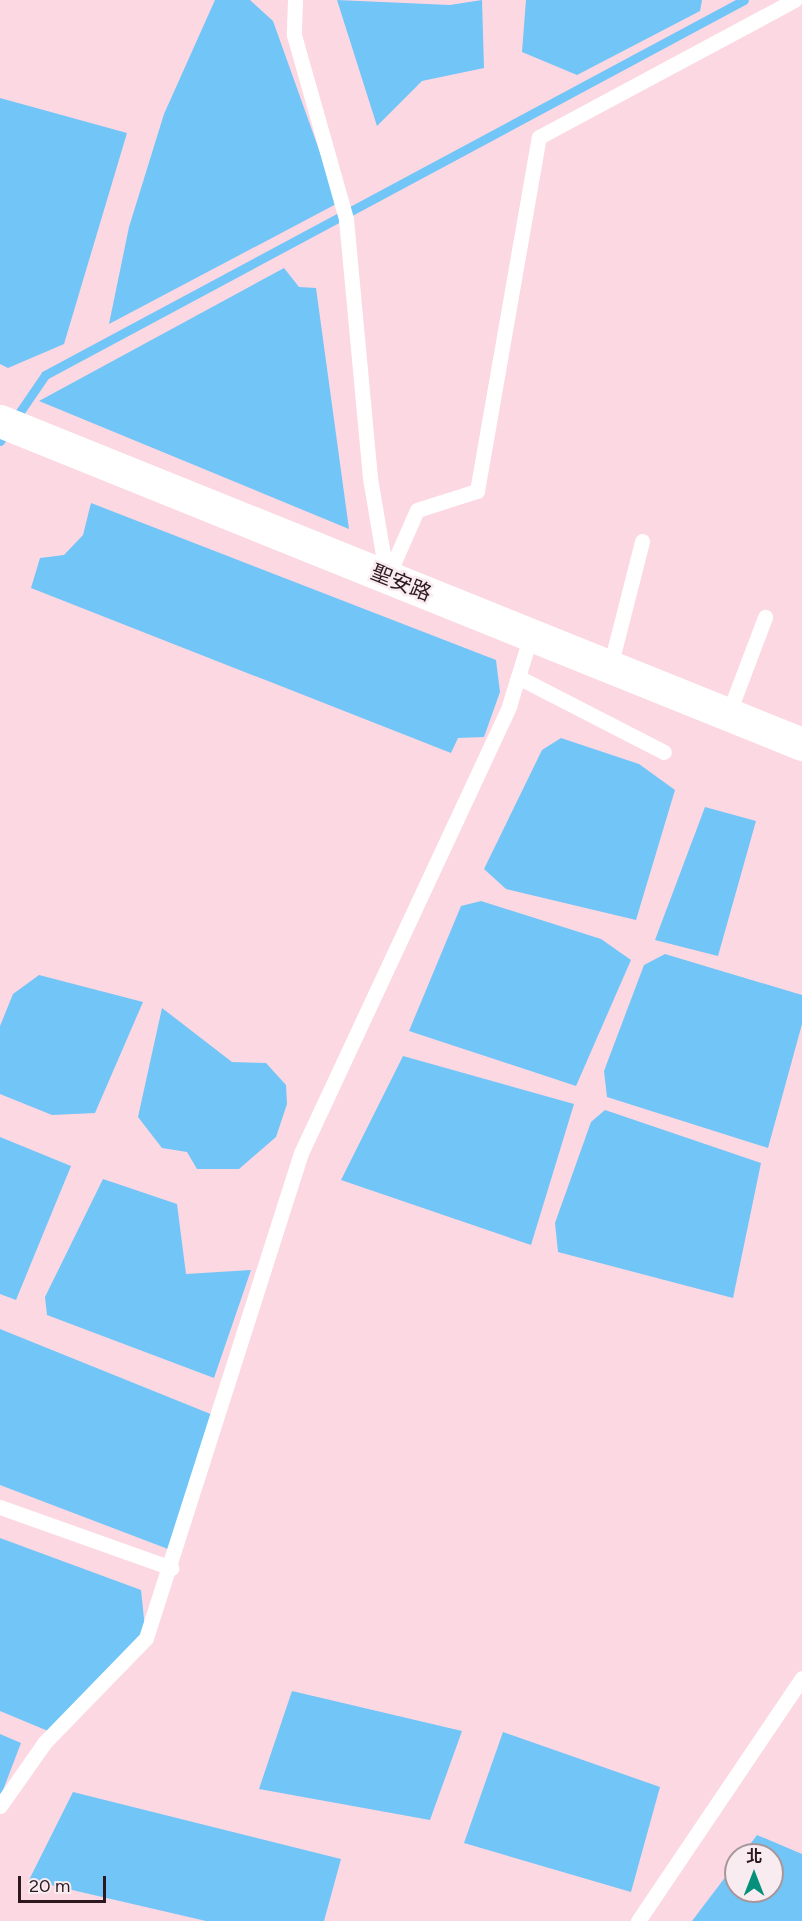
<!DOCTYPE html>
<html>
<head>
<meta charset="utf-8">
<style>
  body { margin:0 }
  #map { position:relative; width:802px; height:1921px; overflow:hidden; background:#fcd8e3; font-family:Figtree,"Noto Sans TC",sans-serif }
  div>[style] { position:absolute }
  .water>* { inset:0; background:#72c5f7 }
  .stream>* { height:9px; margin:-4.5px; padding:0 4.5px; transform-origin:4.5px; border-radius:4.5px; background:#72c5f7 }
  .lane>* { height:15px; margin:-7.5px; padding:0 7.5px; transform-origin:7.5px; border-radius:7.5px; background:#fff }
  .secondary>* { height:33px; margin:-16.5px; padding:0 16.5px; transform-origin:16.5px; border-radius:16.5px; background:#fff }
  span { translate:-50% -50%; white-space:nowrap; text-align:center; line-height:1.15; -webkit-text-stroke:5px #f9ecf0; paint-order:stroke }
  .street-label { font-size:21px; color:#2d1820 }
  .north { position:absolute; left:724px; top:1843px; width:60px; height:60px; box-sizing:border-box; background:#f9ecf0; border:2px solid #a7979d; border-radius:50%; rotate:0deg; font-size:16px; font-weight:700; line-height:24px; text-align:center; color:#2d1820 }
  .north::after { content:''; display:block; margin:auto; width:21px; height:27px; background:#04907b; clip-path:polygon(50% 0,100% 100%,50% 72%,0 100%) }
  .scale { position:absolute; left:18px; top:1876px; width:88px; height:27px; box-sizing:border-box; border:3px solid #2d1820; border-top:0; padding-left:8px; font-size:18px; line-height:21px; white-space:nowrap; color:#2d1820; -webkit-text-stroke:4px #f9ecf0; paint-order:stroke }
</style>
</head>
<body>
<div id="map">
  <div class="water">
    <i style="clip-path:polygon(215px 0,250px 0,273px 21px,338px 203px,109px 324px,129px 227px,164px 114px)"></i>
    <i style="clip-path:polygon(337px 0,450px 5px,482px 0,484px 68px,422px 81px,377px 126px)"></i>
    <i style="clip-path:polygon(526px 0,702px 0,700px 11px,577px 75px,522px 52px)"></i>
    <i style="clip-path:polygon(0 98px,127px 133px,64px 344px,8px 368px,0 364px)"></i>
    <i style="clip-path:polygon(284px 268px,299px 287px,316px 288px,349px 529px,39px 401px)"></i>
    <i style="clip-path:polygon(91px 503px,496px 660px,500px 692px,484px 737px,458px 738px,451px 753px,31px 588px,40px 558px,64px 555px,83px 535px)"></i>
    <i style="clip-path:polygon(561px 738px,639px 764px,675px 790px,636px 920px,506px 889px,484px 869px,542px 750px)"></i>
    <i style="clip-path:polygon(705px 807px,756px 821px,718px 956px,655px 940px)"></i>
    <i style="clip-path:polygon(481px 901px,601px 939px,631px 960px,576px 1086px,409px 1031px,461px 906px)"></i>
    <i style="clip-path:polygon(665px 954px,802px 995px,802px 1024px,768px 1148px,607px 1097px,604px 1071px,644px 965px)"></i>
    <i style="clip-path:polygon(39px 975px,143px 1002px,95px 1113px,52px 1115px,0 1094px,0 1026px,13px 994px)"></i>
    <i style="clip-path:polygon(162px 1008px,232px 1062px,266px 1063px,286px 1085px,287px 1104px,276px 1137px,239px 1169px,197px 1169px,187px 1152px,162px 1148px,138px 1117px)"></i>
    <i style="clip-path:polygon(403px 1056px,574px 1104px,531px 1245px,341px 1180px)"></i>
    <i style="clip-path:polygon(605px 1110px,761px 1163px,733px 1298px,558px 1252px,555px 1223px,591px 1122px)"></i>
    <i style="clip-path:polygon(0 1137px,71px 1166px,16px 1300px,0 1294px)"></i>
    <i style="clip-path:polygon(103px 1179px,177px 1204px,186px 1274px,251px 1270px,214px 1378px,47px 1315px,45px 1297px)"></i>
    <i style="clip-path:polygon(0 1329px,218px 1417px,168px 1549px,0 1485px)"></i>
    <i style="clip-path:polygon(0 1538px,141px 1590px,146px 1638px,48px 1731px,0 1711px)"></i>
    <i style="clip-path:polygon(292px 1691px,462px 1731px,430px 1820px,259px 1789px)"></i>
    <i style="clip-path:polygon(503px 1732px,660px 1787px,631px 1892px,464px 1843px)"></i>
    <i style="clip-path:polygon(0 1734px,21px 1743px,0 1798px)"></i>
    <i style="clip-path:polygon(73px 1792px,341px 1859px,324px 1921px,206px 1921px,29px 1880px)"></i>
    <i style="clip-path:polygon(757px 1835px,802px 1854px,802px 1921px,692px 1921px,736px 1863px,736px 1891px,772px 1891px,772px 1855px,742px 1855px)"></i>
  </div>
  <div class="stream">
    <i style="left:0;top:441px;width:80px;rotate:-55.7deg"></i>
    <i style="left:45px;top:375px;width:793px;rotate:-28.21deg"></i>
  </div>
  <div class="lane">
    <i style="left:295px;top:0;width:35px;rotate:92deg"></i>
    <i style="left:294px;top:35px;width:191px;rotate:74.2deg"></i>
    <i style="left:346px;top:219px;width:260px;rotate:84.7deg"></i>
    <i style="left:370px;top:478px;width:101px;rotate:80.4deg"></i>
    <i style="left:387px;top:578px;width:74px;rotate:-66.2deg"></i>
    <i style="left:417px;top:510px;width:63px;rotate:-17.6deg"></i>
    <i style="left:477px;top:491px;width:359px;rotate:-80.1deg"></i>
    <i style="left:539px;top:137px;width:290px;rotate:-28.2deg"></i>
    <i style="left:610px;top:667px;width:130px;rotate:-75.7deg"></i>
    <i style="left:518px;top:677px;width:164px;rotate:27.2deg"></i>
    <i style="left:728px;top:715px;width:105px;rotate:-69.3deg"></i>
    <i style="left:0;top:1507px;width:182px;rotate:19.6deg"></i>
    <i style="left:0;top:1806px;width:78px;rotate:-54.9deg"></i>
    <i style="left:45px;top:1742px;width:145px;rotate:-45.8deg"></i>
    <i style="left:146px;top:1638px;width:509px;rotate:-72.28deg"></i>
    <i style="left:301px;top:1153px;width:493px;rotate:-65deg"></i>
    <i style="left:509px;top:706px;width:74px;rotate:-72.8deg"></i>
    <i style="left:638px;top:1921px;width:293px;rotate:-56deg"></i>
  </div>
  <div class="secondary">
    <i style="left:0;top:421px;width:865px;rotate:21.94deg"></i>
  </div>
  <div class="street-label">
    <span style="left:401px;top:583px;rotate:22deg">聖安路</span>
  </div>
  <div class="north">北</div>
  <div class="scale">20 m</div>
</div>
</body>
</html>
